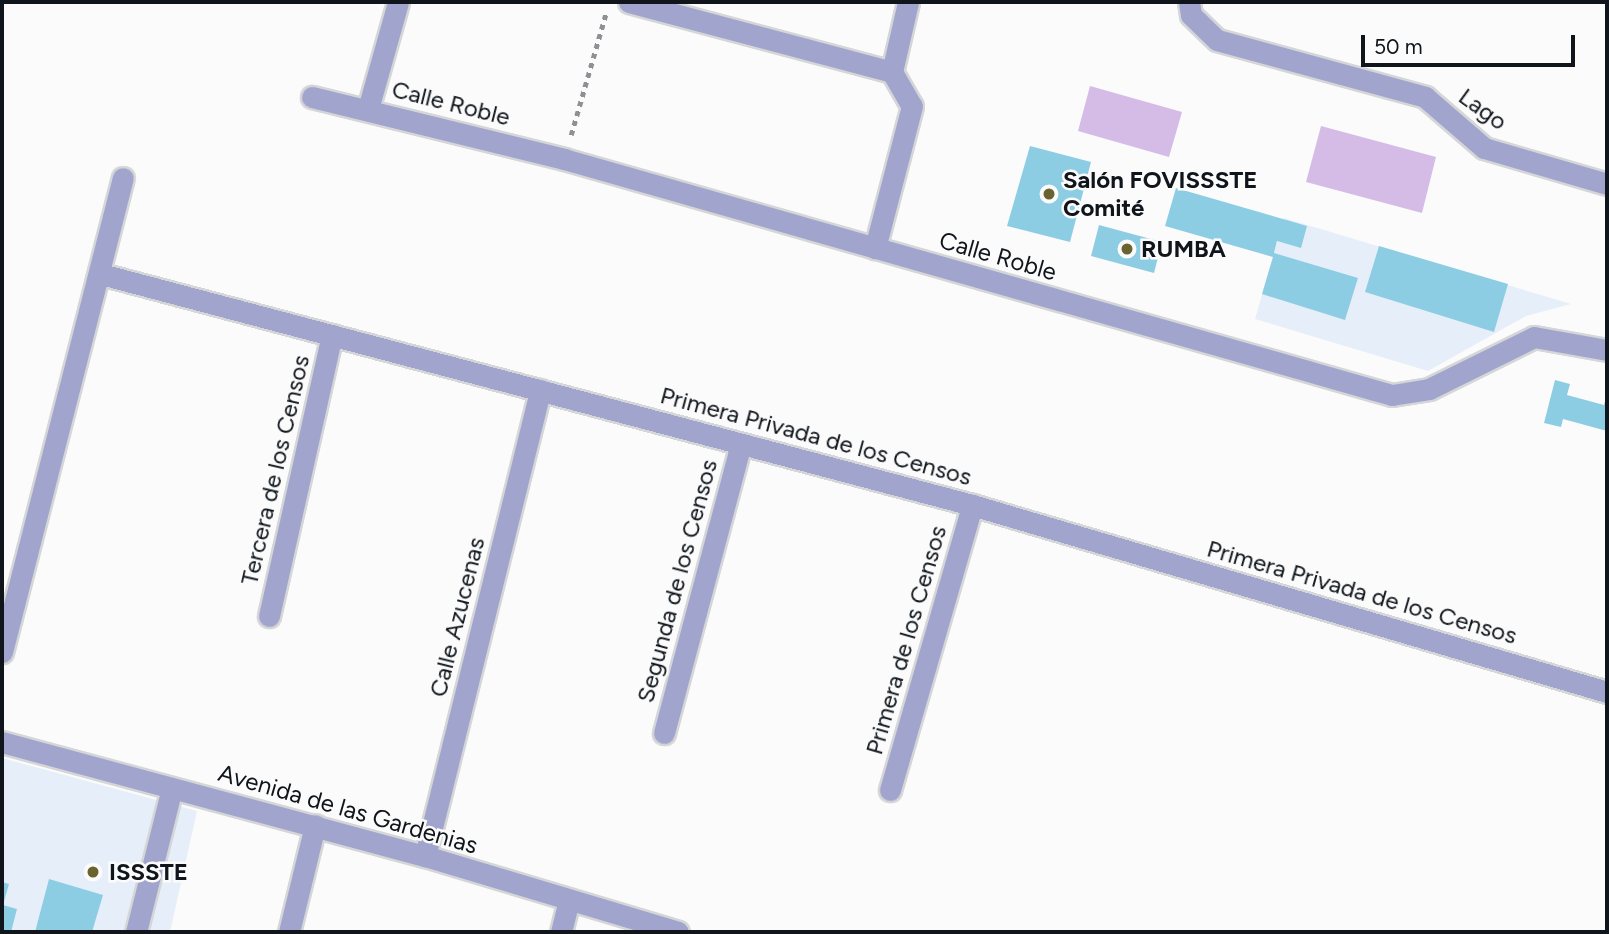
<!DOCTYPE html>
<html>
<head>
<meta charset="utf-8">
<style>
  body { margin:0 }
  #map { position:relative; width:1609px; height:934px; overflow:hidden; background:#fbfbfb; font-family:Figtree,sans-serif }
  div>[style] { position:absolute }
  .built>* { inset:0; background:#e6eff9 }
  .green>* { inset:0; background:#d5bce7 }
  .building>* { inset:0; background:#8dcde4 }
  .path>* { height:4.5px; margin-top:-2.25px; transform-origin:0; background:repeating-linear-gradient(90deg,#8e9093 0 5px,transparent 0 10px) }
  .roads { filter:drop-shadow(2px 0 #d5d6d7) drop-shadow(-2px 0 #d5d6d7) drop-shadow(0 2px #d5d6d7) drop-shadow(0 -2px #d5d6d7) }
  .minor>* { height:21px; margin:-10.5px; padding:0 10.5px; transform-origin:10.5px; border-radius:10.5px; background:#a1a5ce }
  .dots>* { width:19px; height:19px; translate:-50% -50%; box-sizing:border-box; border:4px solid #fbfbfb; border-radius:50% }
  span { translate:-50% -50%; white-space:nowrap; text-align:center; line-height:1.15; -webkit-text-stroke:5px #fbfbfb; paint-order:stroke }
  .street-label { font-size:24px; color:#0f151b }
  .poi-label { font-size:24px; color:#0f151b; font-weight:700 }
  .left { translate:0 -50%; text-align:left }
  .frame { position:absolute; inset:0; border:4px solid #0f151b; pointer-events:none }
  .scale { position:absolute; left:1361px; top:35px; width:214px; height:32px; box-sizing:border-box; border:4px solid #0f151b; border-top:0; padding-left:9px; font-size:21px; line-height:24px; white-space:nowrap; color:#0f151b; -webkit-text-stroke:5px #fbfbfb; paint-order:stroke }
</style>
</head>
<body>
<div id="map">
  <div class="built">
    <i style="clip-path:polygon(1284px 218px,1571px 304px,1526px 316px,1428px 371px,1255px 319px)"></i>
    <i style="clip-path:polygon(2px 758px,197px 811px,170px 932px,2px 932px)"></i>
  </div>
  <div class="green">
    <i style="clip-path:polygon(1090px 86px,1182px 112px,1169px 157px,1078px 131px)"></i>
    <i style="clip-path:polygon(1321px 126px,1436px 157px,1422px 213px,1306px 182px)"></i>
  </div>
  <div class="building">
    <i style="clip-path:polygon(1030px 146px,1091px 162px,1070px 242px,1007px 226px)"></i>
    <i style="clip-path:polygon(1176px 188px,1307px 226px,1301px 248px,1277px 241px,1274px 253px,1358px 278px,1345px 320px,1262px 294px,1273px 257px,1165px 226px)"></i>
    <i style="clip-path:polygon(1099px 225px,1162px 242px,1154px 273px,1091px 256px)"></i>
    <i style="clip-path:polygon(1379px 246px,1508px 284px,1494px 332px,1365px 292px)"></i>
    <i style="clip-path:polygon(1555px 380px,1570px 384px,1567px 395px,1604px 405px,1607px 394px,1607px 431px,1563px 419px,1561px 427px,1544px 423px)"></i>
    <i style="clip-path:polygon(49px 879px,103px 895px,92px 932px,35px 932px)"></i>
    <i style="clip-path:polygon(2px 882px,9px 884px,3px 905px,17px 909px,11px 932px,2px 932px)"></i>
  </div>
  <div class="path">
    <i style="left:571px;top:135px;width:127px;rotate:-74deg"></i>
  </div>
  <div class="roads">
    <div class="minor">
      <i style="left:629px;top:2px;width:272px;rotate:14.9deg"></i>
      <i style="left:892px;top:72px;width:39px;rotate:60deg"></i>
      <i style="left:912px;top:106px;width:147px;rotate:104.6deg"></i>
      <i style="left:1189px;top:2px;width:13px;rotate:81deg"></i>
      <i style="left:1191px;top:15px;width:36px;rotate:44deg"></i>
      <i style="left:1217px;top:40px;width:216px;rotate:15.3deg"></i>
      <i style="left:1425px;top:97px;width:78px;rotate:40.8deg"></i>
      <i style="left:1484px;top:148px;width:128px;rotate:16.3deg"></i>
      <i style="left:892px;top:72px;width:72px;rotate:-77.1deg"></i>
      <i style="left:312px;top:97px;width:260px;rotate:13.8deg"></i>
      <i style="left:564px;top:159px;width:861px;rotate:15.91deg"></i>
      <i style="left:1392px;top:395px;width:37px;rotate:-9deg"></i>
      <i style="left:1429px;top:389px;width:117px;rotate:-26.3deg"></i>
      <i style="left:1534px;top:337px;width:74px;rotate:10.1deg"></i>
      <i style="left:368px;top:109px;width:111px;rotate:-74.3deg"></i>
      <i style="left:101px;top:274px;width:901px;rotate:14.85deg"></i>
      <i style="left:972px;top:505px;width:662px;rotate:16.41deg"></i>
      <i style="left:269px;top:616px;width:288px;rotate:-77.4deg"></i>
      <i style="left:2px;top:652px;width:489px;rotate:-75.7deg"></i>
      <i style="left:664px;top:733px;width:299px;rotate:-75.1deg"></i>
      <i style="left:2px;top:742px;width:438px;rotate:15.1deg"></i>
      <i style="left:425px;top:856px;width:264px;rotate:16.7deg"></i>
      <i style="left:890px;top:790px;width:297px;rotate:-73.9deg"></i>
      <i style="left:425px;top:856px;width:480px;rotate:-76.1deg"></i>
      <i style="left:136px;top:932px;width:148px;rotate:-76deg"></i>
      <i style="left:289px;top:932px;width:110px;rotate:-76.3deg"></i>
      <i style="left:561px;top:932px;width:32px;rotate:-76deg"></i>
    </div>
  </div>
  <div class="dots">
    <i style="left:1049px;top:194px;background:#68632f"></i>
    <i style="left:1127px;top:249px;background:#68632f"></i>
    <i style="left:93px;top:872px;background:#68632f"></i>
  </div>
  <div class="street-label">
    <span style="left:451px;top:103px;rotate:14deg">Calle Roble</span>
    <span style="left:1483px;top:109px;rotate:36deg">Lago</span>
    <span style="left:998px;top:256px;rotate:16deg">Calle Roble</span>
    <span style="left:816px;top:436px;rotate:15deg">Primera Privada de los Censos</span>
    <span style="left:275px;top:470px;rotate:-77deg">Tercera de los Censos</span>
    <span style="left:677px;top:581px;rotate:-75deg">Segunda de los Censos</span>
    <span style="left:1362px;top:592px;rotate:16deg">Primera Privada de los Censos</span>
    <span style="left:457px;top:617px;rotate:-76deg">Calle Azucenas</span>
    <span style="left:906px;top:640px;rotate:-74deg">Primera de los Censos</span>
    <span style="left:348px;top:809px;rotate:16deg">Avenida de las Gardenias</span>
  </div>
  <div class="poi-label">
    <span class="left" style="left:1063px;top:194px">Salón FOVISSSTE<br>Comité</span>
    <span class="left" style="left:1141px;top:249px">RUMBA</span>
    <span class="left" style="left:109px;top:872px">ISSSTE</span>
  </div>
  <div class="frame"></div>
  <div class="scale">50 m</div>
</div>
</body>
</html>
